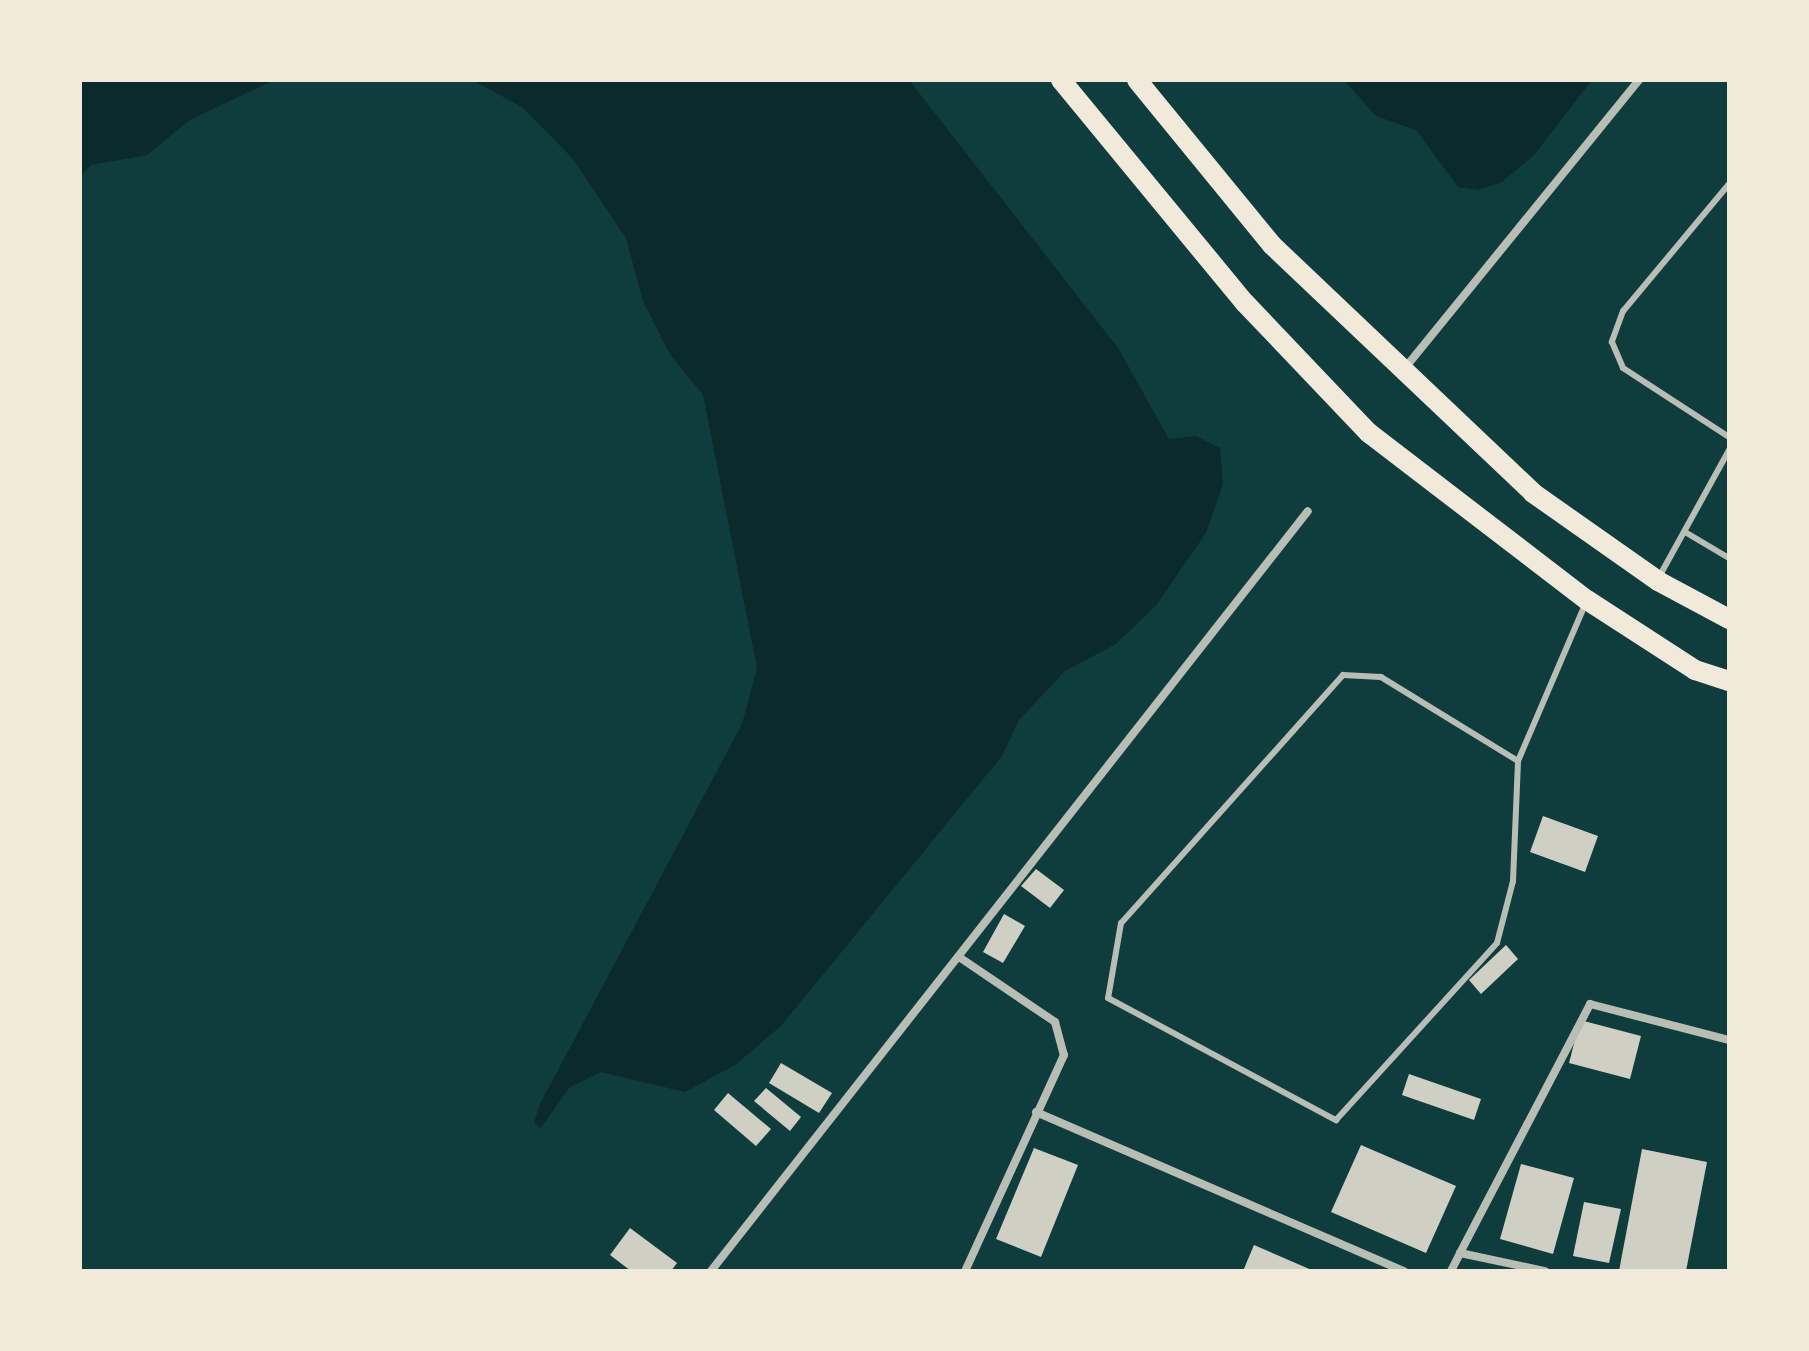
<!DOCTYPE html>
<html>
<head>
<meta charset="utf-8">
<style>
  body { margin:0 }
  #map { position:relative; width:1809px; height:1351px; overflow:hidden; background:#0f3d3e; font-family:Lato,sans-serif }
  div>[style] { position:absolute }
  .water>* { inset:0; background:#0a2a2b }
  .building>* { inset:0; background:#cfcfc3 }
  .service>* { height:6px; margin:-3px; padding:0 3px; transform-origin:3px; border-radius:3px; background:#b8beb3 }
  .minor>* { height:8px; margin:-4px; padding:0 4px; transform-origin:4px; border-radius:4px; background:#b8beb3 }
  .primary>* { height:20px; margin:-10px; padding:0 10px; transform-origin:10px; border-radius:10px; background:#f1e9da }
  span { translate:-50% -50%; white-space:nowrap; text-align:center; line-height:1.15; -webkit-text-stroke:8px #f1e9da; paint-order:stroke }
  .frame { position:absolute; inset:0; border:82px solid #f1e9da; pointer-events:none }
</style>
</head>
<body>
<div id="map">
  <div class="water">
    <i style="clip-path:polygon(80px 80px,274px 80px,190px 120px,147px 155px,91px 165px,80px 176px)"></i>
    <i style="clip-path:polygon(472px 80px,909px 80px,1118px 348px,1169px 439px,1196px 436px,1220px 448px,1223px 484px,1206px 533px,1157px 604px,1116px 644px,1065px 671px,1019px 720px,1002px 756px,781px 1026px,735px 1065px,685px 1092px,601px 1072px,570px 1087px,541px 1128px,534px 1123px,539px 1106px,742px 724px,757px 668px,703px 395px,669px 353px,643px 301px,626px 238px,573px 159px,522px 107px)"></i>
    <i style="clip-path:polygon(1344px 80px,1592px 80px,1534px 155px,1502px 182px,1479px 190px,1458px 187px,1416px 130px,1376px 116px)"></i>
  </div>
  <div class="building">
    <i style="clip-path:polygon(1543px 816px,1598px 836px,1585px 872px,1530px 852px)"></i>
    <i style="clip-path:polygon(1036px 869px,1064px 890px,1050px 908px,1021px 886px)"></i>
    <i style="clip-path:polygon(1004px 914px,1025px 926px,1003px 963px,983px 952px)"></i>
    <i style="clip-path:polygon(1506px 945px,1518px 959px,1481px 994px,1469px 980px)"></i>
    <i style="clip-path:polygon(1580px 1020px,1641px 1036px,1630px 1079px,1569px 1063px)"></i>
    <i style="clip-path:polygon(781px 1063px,832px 1093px,819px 1113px,769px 1083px)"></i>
    <i style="clip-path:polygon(1409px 1074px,1481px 1099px,1474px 1120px,1402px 1095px)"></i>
    <i style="clip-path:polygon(766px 1088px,801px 1117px,790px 1131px,754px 1101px)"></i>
    <i style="clip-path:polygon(728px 1093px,771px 1129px,756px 1146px,714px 1110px)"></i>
    <i style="clip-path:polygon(1361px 1145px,1456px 1186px,1426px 1253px,1331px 1212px)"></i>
    <i style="clip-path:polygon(1034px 1148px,1078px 1165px,1041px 1257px,996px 1239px)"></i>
    <i style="clip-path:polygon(1642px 1149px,1707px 1162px,1686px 1271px,1619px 1271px)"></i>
    <i style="clip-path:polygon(1521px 1164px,1574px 1178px,1553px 1254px,1500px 1239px)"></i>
    <i style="clip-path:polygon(1584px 1202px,1621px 1209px,1609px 1263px,1573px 1256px)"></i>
    <i style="clip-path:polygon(630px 1228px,677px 1263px,671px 1271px,631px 1271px,610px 1255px)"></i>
    <i style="clip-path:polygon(1254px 1245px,1314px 1271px,1243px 1271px)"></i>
  </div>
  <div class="service">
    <i style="left:1729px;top:184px;width:165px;rotate:129.8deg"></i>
    <i style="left:1623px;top:311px;width:33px;rotate:110deg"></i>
    <i style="left:1612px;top:342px;width:28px;rotate:67deg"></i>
    <i style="left:1623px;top:368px;width:126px;rotate:33.1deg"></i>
    <i style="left:1685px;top:532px;width:51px;rotate:30.6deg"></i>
    <i style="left:1659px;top:577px;width:145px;rotate:-61.1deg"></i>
    <i style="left:1518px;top:761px;width:161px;rotate:-148.5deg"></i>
    <i style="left:1381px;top:677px;width:38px;rotate:-177deg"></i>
    <i style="left:1343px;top:675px;width:333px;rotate:131.8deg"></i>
    <i style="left:1121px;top:923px;width:76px;rotate:99.8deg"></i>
    <i style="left:1108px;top:998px;width:259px;rotate:28.2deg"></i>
    <i style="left:1336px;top:1120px;width:239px;rotate:-47.7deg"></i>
    <i style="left:1497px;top:943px;width:64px;rotate:-75.5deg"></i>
    <i style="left:1513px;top:881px;width:120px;rotate:-87.6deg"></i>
    <i style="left:1518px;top:761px;width:170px;rotate:-66.8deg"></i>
  </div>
  <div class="minor">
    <i style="left:1405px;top:368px;width:371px;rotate:-50.9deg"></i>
    <i style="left:959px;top:957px;width:116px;rotate:34.1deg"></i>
    <i style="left:1055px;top:1022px;width:34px;rotate:75deg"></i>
    <i style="left:1064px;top:1055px;width:238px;rotate:114.6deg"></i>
    <i style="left:1036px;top:1112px;width:401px;rotate:23.4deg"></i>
    <i style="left:1460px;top:1253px;width:281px;rotate:-62.4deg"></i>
    <i style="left:1590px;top:1004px;width:144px;rotate:14.5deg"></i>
    <i style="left:711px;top:1271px;width:966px;rotate:-51.85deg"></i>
    <i style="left:1451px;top:1271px;width:20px;rotate:-63deg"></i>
    <i style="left:1460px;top:1253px;width:87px;rotate:12deg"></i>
  </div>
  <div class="primary">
    <i style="left:1061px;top:80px;width:289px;rotate:50.5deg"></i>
    <i style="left:1245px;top:303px;width:180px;rotate:46.4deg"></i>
    <i style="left:1369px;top:433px;width:275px;rotate:37.5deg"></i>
    <i style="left:1587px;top:600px;width:129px;rotate:32.9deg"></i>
    <i style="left:1695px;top:670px;width:36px;rotate:18deg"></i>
    <i style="left:1137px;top:80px;width:213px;rotate:50.7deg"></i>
    <i style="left:1272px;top:245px;width:360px;rotate:43.5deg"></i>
    <i style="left:1533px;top:493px;width:153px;rotate:35.1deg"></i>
    <i style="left:1658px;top:581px;width:81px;rotate:28.2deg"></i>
  </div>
  <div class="frame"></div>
</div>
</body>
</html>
